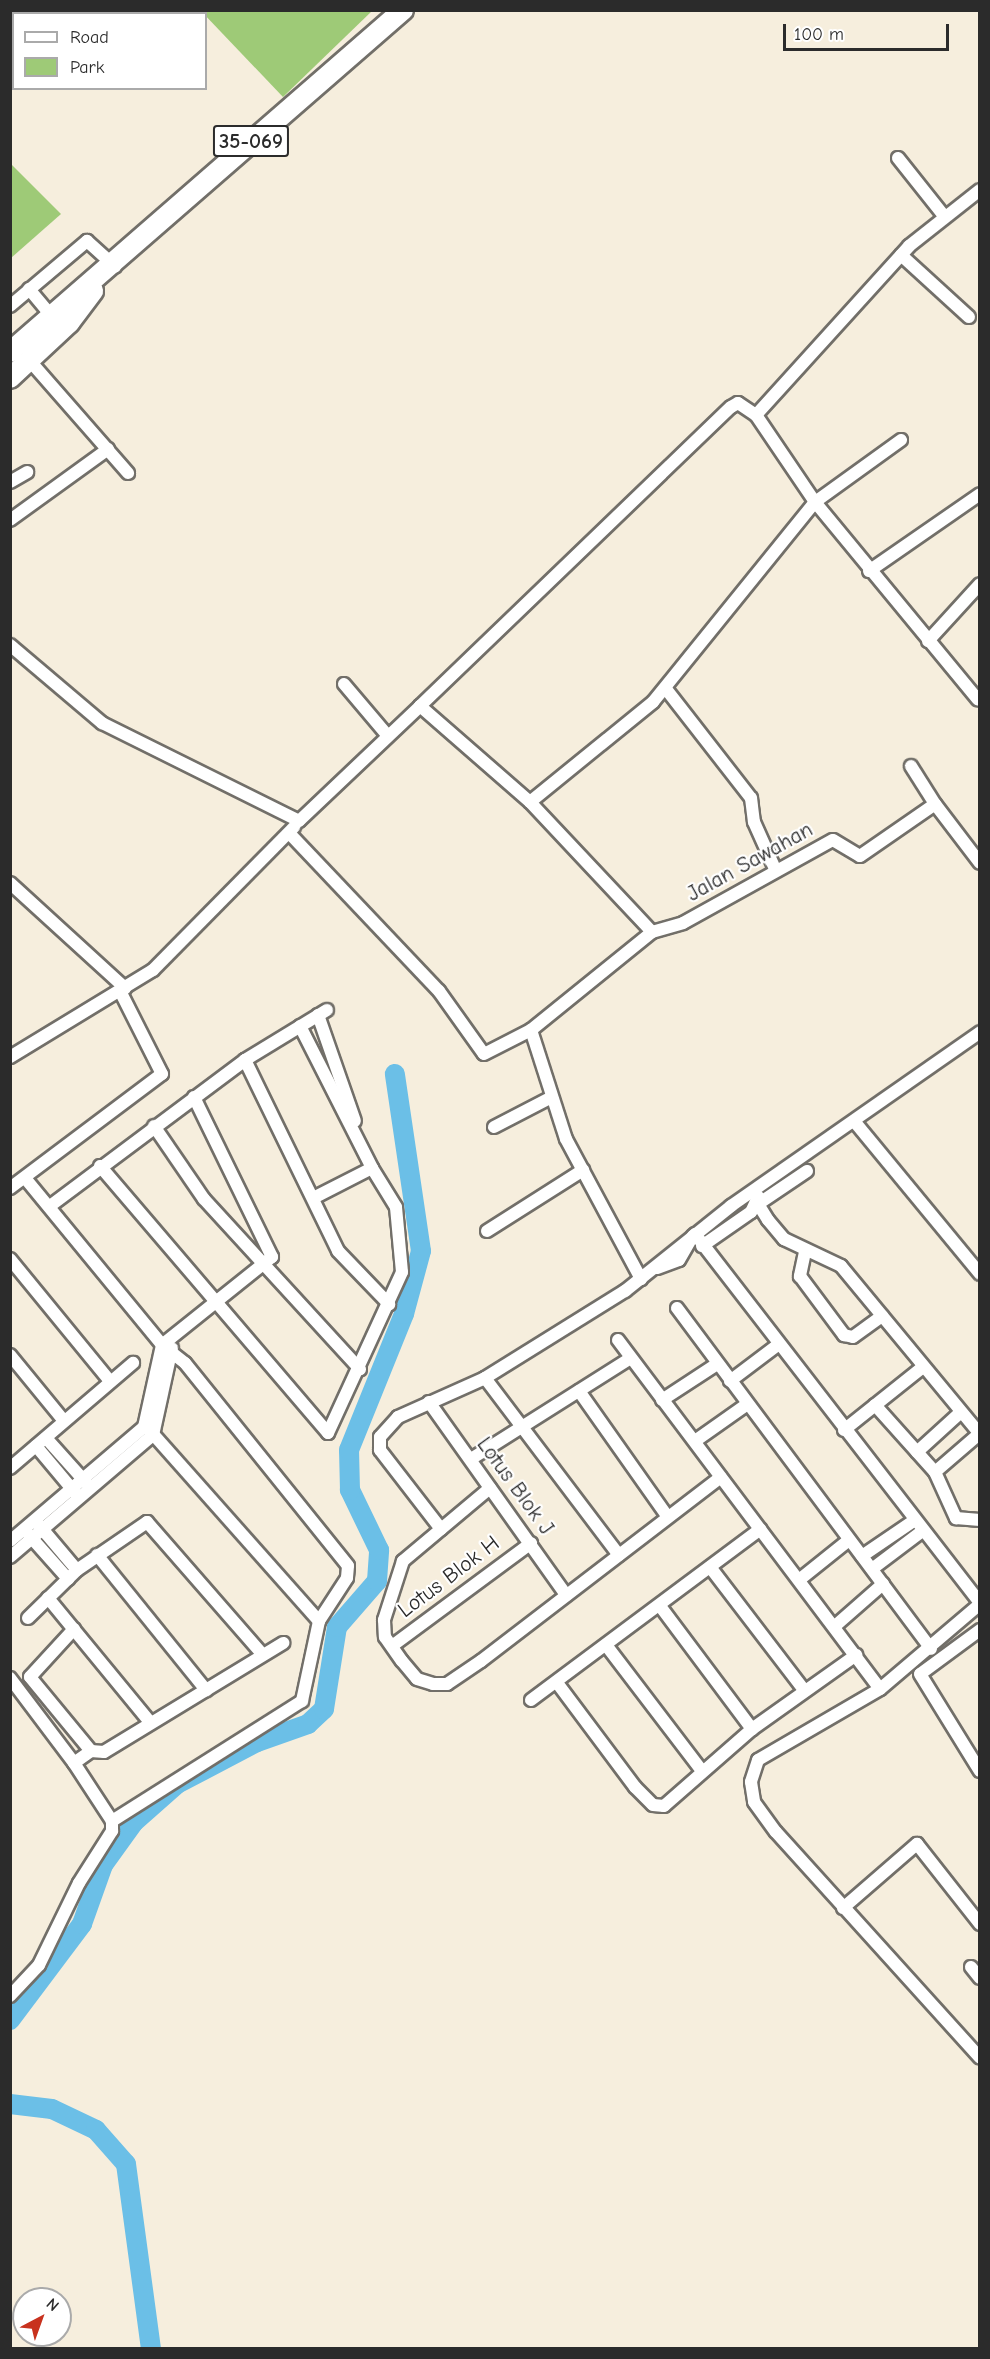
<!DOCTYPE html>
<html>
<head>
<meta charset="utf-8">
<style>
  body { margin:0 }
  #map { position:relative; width:990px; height:2359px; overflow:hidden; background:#f6eedd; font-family:"Comic Neue",sans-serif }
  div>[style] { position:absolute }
  .green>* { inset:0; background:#9eca77 }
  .river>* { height:20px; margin:-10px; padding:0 10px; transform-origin:10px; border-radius:10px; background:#6bbfe7 }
  .roads { filter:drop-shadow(2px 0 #726f69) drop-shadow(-2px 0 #726f69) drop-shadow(0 2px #726f69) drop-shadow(0 -2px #726f69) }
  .minor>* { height:12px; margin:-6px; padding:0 6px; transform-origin:6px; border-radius:6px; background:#fff }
  .primary>* { height:20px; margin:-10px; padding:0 10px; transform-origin:10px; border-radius:10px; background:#fff }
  span { translate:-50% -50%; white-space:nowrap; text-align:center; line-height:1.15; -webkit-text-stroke:4.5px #fff; paint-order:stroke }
  .shield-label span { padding:2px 4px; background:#fff; border:2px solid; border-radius:4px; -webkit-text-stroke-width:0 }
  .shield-label { font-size:21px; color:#2b2b2b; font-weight:700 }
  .street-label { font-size:22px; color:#2b2b2b }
  .frame { position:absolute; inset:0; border:12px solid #2b2b2b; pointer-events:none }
  .legend { position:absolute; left:12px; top:12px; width:195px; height:78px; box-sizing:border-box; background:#fff; border:2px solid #aaa; margin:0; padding:8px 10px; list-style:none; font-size:18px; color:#2b2b2b }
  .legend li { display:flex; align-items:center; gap:12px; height:30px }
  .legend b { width:30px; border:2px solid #aaa }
  .north { position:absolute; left:12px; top:2287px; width:60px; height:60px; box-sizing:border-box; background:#fff; border:2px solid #aaa; border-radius:50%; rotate:41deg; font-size:16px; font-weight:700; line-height:24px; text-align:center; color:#2b2b2b }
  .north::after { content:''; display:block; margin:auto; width:21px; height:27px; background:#c8321e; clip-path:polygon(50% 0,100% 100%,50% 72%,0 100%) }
  .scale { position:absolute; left:783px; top:24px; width:166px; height:27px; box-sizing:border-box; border:3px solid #2b2b2b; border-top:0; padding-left:8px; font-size:18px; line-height:21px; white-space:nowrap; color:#2b2b2b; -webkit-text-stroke:4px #fff; paint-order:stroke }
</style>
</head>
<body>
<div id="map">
  <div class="green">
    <i style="clip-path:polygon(201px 11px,372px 11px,283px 97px)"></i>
    <i style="clip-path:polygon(10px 163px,61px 214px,11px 258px,10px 258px)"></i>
  </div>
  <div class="river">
    <i style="left:10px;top:2020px;width:120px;rotate:-53.1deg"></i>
    <i style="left:82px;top:1924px;width:63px;rotate:-70.4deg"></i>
    <i style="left:103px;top:1865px;width:53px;rotate:-54.2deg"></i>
    <i style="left:134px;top:1822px;width:57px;rotate:-41.5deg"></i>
    <i style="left:177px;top:1784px;width:90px;rotate:-27.7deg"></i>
    <i style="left:257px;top:1742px;width:54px;rotate:-19.4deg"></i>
    <i style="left:308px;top:1724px;width:22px;rotate:-43deg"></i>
    <i style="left:324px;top:1709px;width:83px;rotate:-81deg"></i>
    <i style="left:337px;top:1627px;width:61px;rotate:-49deg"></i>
    <i style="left:377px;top:1581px;width:31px;rotate:-86deg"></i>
    <i style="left:379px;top:1550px;width:67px;rotate:-115.8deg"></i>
    <i style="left:350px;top:1490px;width:40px;rotate:-91.4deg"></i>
    <i style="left:349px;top:1450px;width:147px;rotate:-68deg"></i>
    <i style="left:404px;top:1314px;width:65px;rotate:-74.9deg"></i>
    <i style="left:421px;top:1251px;width:179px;rotate:-98.4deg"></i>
    <i style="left:10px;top:2104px;width:42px;rotate:6.8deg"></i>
    <i style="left:52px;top:2109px;width:49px;rotate:25.5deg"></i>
    <i style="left:96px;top:2130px;width:45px;rotate:48.6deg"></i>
    <i style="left:126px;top:2164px;width:186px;rotate:82.3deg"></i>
  </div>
  <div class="roads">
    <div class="minor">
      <i style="left:898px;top:158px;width:75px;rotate:51.5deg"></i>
      <i style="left:901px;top:255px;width:92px;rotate:42.4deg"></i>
      <i style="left:29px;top:289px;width:35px;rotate:50deg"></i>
      <i style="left:10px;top:306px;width:101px;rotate:-40.2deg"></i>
      <i style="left:87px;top:241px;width:38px;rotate:42deg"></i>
      <i style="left:30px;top:361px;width:149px;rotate:48.8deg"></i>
      <i style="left:901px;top:440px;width:106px;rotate:144.2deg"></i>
      <i style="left:815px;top:502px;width:256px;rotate:50.5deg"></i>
      <i style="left:10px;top:482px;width:20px;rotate:-30deg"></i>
      <i style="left:10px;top:520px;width:121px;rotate:-35.9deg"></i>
      <i style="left:869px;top:571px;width:135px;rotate:-34.7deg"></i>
      <i style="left:928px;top:641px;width:77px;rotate:-47.6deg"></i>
      <i style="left:10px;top:645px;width:121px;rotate:40.3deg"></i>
      <i style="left:102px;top:723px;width:220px;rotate:26.4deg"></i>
      <i style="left:299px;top:821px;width:167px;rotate:-43.5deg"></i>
      <i style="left:420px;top:706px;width:146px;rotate:41.1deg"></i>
      <i style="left:530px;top:802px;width:159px;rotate:-39.1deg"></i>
      <i style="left:653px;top:702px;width:257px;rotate:-51deg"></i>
      <i style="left:815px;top:502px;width:105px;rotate:-124.1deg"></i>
      <i style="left:756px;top:415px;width:228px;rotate:-47.8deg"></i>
      <i style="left:909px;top:246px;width:90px;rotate:-38.3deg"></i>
      <i style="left:344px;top:684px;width:68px;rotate:49.8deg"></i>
      <i style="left:666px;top:689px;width:138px;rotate:52.1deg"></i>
      <i style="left:751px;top:798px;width:24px;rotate:83deg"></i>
      <i style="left:754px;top:822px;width:51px;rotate:65.9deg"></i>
      <i style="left:420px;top:706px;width:431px;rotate:-43.9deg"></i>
      <i style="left:731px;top:407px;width:8px;rotate:-30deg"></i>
      <i style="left:738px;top:403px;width:22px;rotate:34deg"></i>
      <i style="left:911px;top:766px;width:45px;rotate:57.7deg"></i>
      <i style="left:530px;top:802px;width:178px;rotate:46.8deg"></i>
      <i style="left:290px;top:834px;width:216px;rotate:46.5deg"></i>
      <i style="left:439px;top:991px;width:77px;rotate:54.5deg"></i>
      <i style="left:484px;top:1054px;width:53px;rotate:-27.1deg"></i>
      <i style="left:531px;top:1030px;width:156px;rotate:-39deg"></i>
      <i style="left:652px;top:932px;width:32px;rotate:-16deg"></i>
      <i style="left:683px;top:923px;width:171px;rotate:-29deg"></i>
      <i style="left:833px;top:840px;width:31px;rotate:31deg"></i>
      <i style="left:860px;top:856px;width:91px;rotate:-34.7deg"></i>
      <i style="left:935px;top:804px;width:74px;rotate:52.7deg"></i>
      <i style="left:10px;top:883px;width:156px;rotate:42.4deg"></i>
      <i style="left:318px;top:1015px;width:112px;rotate:70.8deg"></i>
      <i style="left:300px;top:1026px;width:159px;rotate:63.1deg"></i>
      <i style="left:372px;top:1168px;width:64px;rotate:153deg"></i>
      <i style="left:531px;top:1030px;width:114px;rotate:72.2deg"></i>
      <i style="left:566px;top:1139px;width:159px;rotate:61.8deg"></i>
      <i style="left:10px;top:1057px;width:167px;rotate:-31.3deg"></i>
      <i style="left:153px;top:970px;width:201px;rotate:-45.4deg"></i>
      <i style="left:245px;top:1060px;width:212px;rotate:64deg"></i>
      <i style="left:338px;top:1251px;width:74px;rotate:46.1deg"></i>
      <i style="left:854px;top:1121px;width:198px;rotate:50.5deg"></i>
      <i style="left:154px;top:1126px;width:88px;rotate:55.6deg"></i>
      <i style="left:204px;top:1199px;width:231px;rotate:47.5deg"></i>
      <i style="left:494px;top:1127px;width:63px;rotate:-27.4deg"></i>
      <i style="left:100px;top:1166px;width:351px;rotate:49.5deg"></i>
      <i style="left:328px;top:1433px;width:177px;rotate:-65.3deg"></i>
      <i style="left:402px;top:1272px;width:65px;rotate:-95.3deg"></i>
      <i style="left:396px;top:1207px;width:46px;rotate:-121.6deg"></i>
      <i style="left:807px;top:1171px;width:59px;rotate:146deg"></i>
      <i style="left:758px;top:1204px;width:19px;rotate:58deg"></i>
      <i style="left:768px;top:1220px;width:25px;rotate:50deg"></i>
      <i style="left:784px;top:1239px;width:63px;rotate:25.3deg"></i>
      <i style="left:841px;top:1266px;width:218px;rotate:50.4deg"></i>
      <i style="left:25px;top:1178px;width:216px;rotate:50.6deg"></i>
      <i style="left:162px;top:1345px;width:29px;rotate:38deg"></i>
      <i style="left:185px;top:1363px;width:260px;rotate:51.2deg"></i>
      <i style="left:348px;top:1566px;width:12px;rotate:95deg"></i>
      <i style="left:347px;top:1578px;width:51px;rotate:123.1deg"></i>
      <i style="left:319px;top:1621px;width:82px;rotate:102deg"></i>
      <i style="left:302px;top:1701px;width:225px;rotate:147.7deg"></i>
      <i style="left:10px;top:1188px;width:190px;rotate:-36.9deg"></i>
      <i style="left:162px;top:1074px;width:93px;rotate:-116.8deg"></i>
      <i style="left:50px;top:1206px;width:244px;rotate:-36.8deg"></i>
      <i style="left:245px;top:1060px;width:96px;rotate:-31.4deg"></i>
      <i style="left:487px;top:1231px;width:114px;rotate:-32.4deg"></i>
      <i style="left:695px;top:1234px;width:466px;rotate:52.3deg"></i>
      <i style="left:702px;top:1246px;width:60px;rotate:-34.8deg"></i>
      <i style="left:751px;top:1212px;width:17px;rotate:-65deg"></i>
      <i style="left:805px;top:1252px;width:25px;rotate:102deg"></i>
      <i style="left:800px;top:1276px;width:74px;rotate:53.3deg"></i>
      <i style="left:844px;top:1335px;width:9px;rotate:13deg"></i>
      <i style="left:853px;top:1337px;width:36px;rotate:-36deg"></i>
      <i style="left:10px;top:1259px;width:158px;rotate:50.7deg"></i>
      <i style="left:657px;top:1268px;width:23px;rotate:-20deg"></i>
      <i style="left:679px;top:1260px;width:28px;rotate:-60deg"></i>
      <i style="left:677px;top:1308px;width:425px;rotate:53.3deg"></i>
      <i style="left:618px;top:1340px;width:436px;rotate:53.1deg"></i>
      <i style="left:162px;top:1345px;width:141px;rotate:-38.7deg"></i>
      <i style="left:272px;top:1257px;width:178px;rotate:-116deg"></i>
      <i style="left:10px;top:1355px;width:85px;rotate:50.7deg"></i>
      <i style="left:485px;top:1378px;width:222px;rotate:52.9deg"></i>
      <i style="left:730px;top:1381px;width:61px;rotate:-37.1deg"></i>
      <i style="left:579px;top:1391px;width:154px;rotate:54.8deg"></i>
      <i style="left:662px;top:1400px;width:66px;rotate:-33.2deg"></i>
      <i style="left:429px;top:1402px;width:237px;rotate:54.6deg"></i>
      <i style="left:875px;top:1405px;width:90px;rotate:48.2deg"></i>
      <i style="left:935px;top:1472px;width:51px;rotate:65.5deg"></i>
      <i style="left:956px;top:1518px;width:24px;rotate:5deg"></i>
      <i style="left:145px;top:1425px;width:262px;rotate:48.4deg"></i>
      <i style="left:844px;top:1430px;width:101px;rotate:-38.6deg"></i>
      <i style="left:46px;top:1438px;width:64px;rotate:48.1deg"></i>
      <i style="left:695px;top:1441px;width:62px;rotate:-35.2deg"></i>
      <i style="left:36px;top:1446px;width:65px;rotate:50deg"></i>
      <i style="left:917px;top:1452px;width:59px;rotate:-42.3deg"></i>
      <i style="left:471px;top:1459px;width:189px;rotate:-32.3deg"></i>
      <i style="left:10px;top:1468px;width:162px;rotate:-40.5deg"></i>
      <i style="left:935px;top:1472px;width:58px;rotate:-40.8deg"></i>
      <i style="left:490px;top:1488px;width:114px;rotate:140deg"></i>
      <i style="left:403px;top:1561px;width:62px;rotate:107.9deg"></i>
      <i style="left:384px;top:1620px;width:17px;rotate:87deg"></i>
      <i style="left:385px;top:1637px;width:29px;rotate:55deg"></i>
      <i style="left:402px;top:1661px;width:23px;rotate:50deg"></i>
      <i style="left:417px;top:1679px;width:17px;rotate:17deg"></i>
      <i style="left:433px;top:1684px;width:14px"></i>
      <i style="left:447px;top:1684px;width:41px;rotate:-34.1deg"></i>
      <i style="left:481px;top:1661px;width:302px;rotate:-37.5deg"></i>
      <i style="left:38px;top:1524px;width:60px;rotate:49.7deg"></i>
      <i style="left:441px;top:1529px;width:100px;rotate:-127.7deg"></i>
      <i style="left:380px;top:1450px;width:13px;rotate:-90deg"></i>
      <i style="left:380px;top:1437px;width:27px;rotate:-48deg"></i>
      <i style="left:398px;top:1417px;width:95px;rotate:-24.1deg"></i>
      <i style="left:485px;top:1378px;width:165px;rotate:-31.9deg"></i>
      <i style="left:625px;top:1291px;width:136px;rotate:-38.7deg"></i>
      <i style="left:731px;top:1206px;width:304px;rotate:-34.9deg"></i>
      <i style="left:29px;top:1535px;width:59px;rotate:48.4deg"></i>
      <i style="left:10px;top:1541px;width:176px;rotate:-40.4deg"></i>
      <i style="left:144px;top:1427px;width:84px;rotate:-77.6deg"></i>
      <i style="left:97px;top:1555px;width:174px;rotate:51.1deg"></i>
      <i style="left:862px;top:1556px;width:60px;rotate:-34.2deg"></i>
      <i style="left:10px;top:1557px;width:188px;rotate:-40.5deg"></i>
      <i style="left:153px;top:1435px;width:89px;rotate:-77.7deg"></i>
      <i style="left:710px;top:1567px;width:155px;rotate:52.6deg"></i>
      <i style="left:872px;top:1569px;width:61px;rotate:-37.1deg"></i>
      <i style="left:799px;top:1580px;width:64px;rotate:-38.7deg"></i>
      <i style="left:48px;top:1598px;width:161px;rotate:50.6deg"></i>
      <i style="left:980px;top:1604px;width:131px;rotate:139.6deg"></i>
      <i style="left:880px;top:1689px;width:141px;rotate:149.8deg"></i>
      <i style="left:758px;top:1760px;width:23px;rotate:108deg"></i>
      <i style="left:751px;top:1782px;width:20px;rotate:81deg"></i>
      <i style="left:754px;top:1802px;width:37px;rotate:54deg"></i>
      <i style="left:776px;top:1832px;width:304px;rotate:47.9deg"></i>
      <i style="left:660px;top:1606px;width:154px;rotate:53.2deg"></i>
      <i style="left:28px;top:1618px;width:69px;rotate:-44.4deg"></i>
      <i style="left:77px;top:1570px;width:85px;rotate:-34.4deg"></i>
      <i style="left:147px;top:1522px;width:175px;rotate:48.9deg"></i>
      <i style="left:835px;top:1626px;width:64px;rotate:-41.2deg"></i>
      <i style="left:74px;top:1629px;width:65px;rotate:132.5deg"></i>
      <i style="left:30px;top:1677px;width:96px;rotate:50.5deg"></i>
      <i style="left:91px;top:1751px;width:13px;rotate:4deg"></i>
      <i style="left:104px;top:1752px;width:210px;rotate:-31.3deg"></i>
      <i style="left:980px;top:1630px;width:74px;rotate:143.7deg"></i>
      <i style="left:920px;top:1674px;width:114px;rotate:58.3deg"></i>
      <i style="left:606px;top:1645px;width:158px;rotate:52.7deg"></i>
      <i style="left:392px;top:1646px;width:173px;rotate:-36.5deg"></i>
      <i style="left:10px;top:1678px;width:106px;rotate:53deg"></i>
      <i style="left:558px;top:1684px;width:129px;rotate:53.2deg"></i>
      <i style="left:635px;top:1787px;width:25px;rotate:45deg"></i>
      <i style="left:653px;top:1805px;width:11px;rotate:5deg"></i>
      <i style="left:664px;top:1806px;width:117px;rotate:-41.2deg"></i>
      <i style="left:752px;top:1729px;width:128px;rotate:-35.4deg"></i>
      <i style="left:531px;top:1700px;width:286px;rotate:-36.7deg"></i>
      <i style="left:843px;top:1908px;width:98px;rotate:-40.9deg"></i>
      <i style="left:917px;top:1844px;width:102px;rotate:51.8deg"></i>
      <i style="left:971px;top:1967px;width:14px;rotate:51deg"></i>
      <i style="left:10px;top:1996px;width:42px;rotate:-46.9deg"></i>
      <i style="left:39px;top:1965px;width:91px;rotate:-64deg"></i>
      <i style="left:79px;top:1883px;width:62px;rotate:-57.6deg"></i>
      <i style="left:112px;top:1831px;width:10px;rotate:-90deg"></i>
      <i style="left:112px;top:1821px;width:69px;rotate:-123.2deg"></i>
      <i style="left:74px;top:1763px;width:21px;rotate:-35deg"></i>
    </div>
    <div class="primary">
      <i style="left:10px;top:352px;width:521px;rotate:-41.03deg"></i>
      <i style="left:10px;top:378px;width:81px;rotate:-43deg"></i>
      <i style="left:69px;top:323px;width:40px;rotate:-53deg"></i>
    </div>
  </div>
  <div class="shield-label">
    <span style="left:251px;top:141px">35-069</span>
  </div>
  <div class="street-label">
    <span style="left:750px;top:862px;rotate:-29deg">Jalan Sawahan</span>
    <span style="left:515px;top:1486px;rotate:54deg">Lotus Blok J</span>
    <span style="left:449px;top:1577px;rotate:-37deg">Lotus Blok H</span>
  </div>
  <div class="frame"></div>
  <ul class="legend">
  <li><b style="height:8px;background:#fff"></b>Road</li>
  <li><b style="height:16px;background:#9eca77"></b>Park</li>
  </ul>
  <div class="north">N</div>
  <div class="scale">100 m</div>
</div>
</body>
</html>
